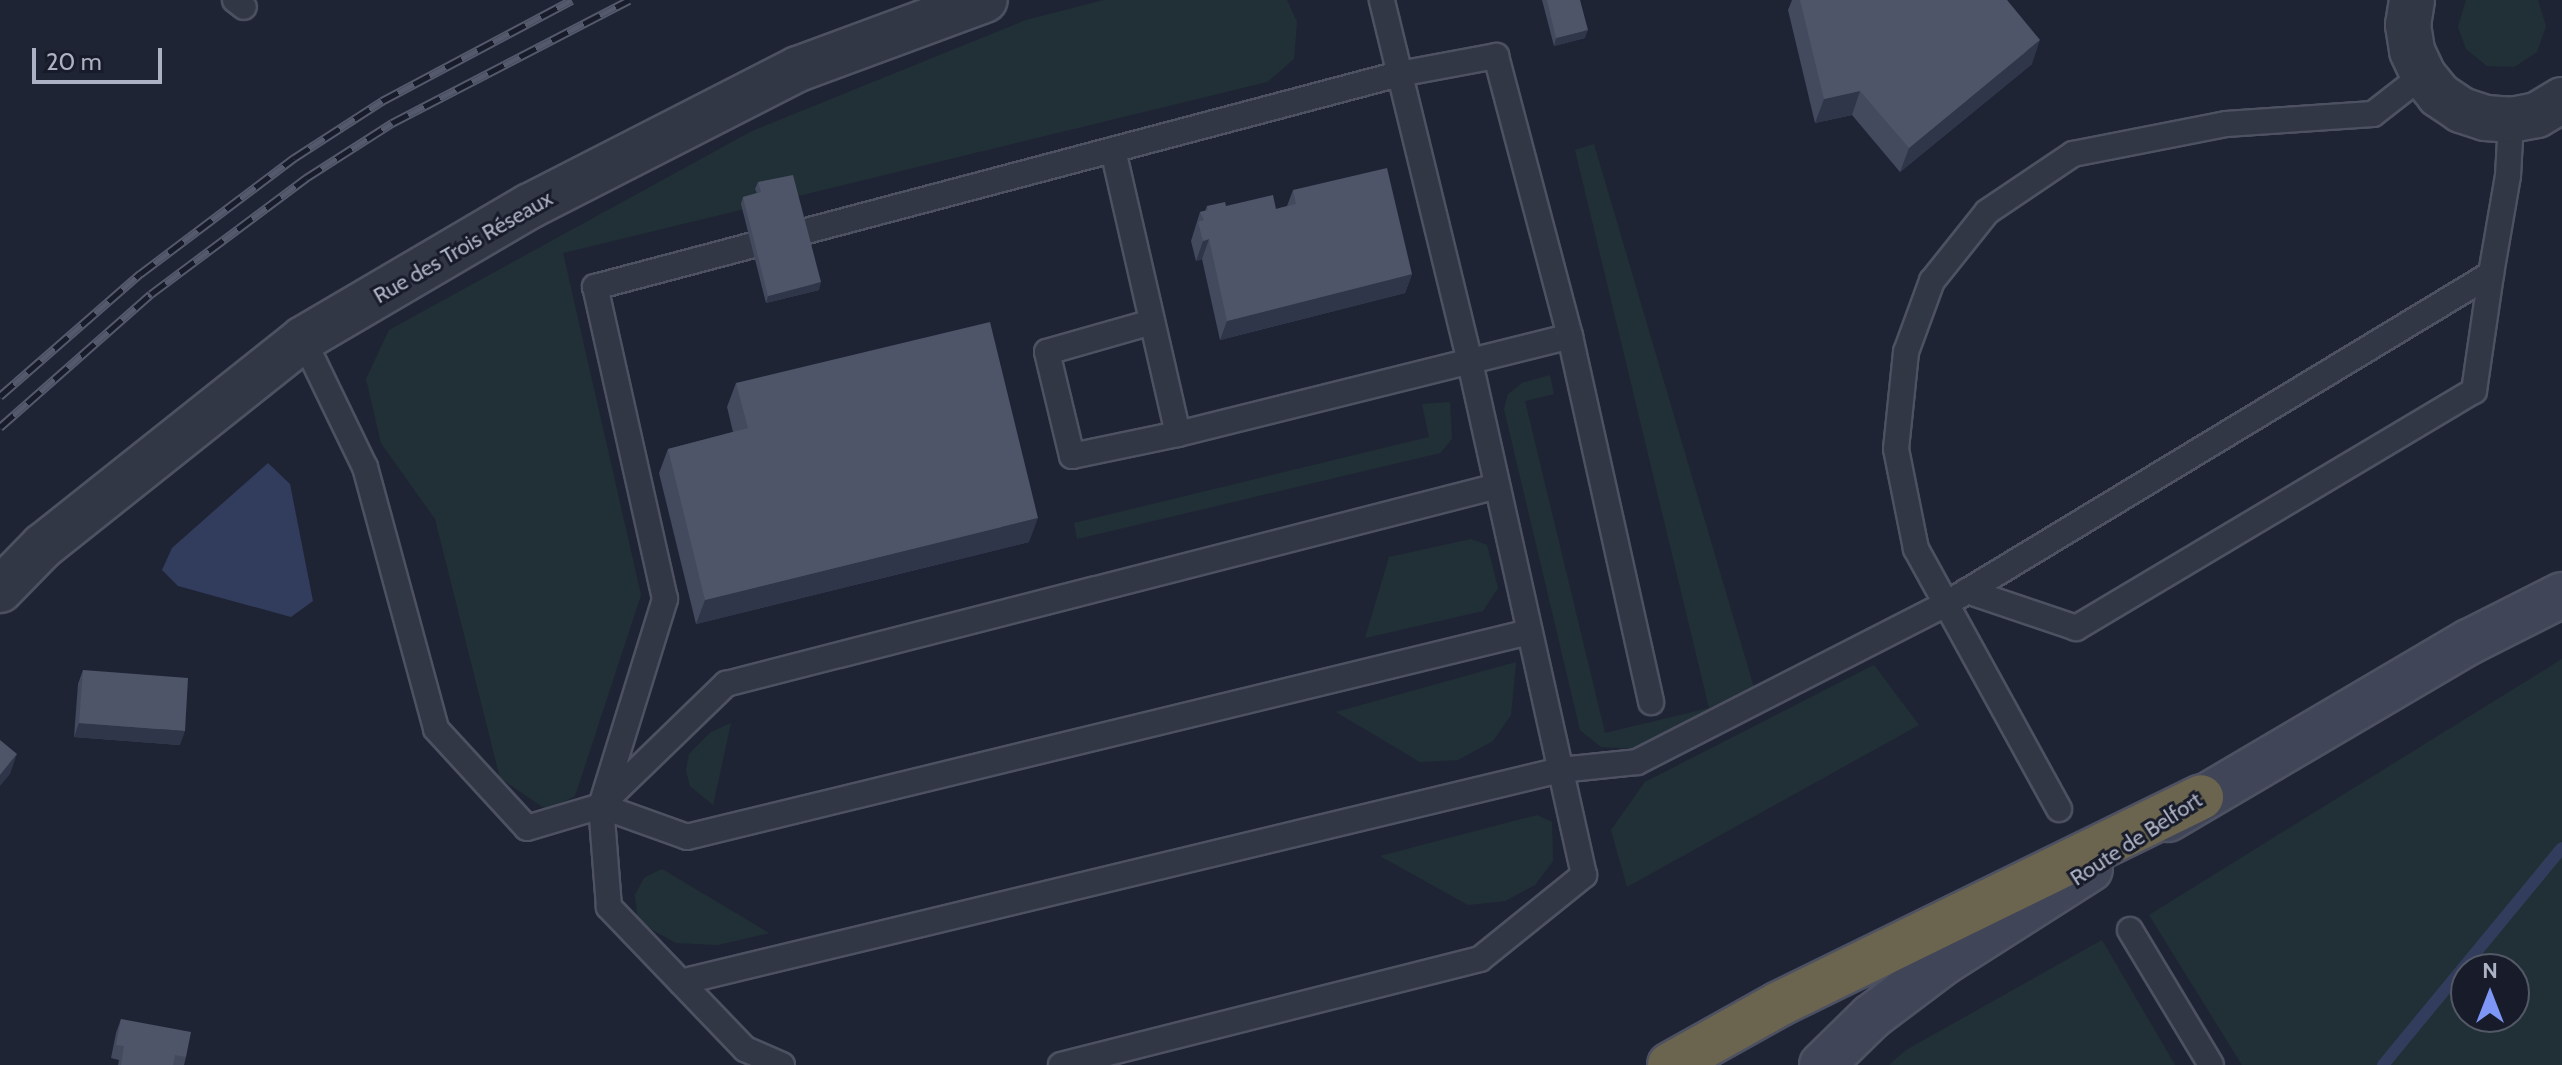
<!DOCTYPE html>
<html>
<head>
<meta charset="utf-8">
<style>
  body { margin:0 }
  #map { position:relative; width:2562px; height:1065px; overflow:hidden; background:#1f2435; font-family:Cabin,sans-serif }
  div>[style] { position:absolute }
  .green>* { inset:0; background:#213036 }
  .water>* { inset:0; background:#323c5c }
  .stream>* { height:12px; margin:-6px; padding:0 6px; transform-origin:6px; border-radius:6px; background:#323c5c }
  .roads { filter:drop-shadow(2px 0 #4d5161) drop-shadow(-2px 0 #4d5161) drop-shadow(0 2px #4d5161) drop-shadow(0 -2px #4d5161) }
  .service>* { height:24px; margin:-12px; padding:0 12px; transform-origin:12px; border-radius:12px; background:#323745 }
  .minor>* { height:44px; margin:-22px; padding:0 22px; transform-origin:22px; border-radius:22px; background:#323745 }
  .secondary>* { height:44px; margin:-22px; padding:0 22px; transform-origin:22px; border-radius:22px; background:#404558 }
  .motorway>* { height:44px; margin:-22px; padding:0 22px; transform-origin:22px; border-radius:22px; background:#6b654f }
  .rail>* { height:9px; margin-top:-4.5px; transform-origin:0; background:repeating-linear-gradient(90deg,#181c2a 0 18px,#545a6c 0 36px); box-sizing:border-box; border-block:2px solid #545a6c }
  .wall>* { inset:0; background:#434a5e }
  .shaded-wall>* { inset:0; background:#303649 }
  .building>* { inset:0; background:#4e5569 }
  span { translate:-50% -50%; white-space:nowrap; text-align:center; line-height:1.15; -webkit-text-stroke:6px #181c2a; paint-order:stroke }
  .street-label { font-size:22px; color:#acb1c3 }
  .north { position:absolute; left:2450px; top:953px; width:80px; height:80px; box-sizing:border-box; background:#181c2a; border:2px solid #535867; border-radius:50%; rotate:0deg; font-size:22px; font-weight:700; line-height:32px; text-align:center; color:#acb1c3 }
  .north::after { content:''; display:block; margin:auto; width:28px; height:36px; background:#7e97f6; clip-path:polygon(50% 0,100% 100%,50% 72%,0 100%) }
  .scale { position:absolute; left:32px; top:48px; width:130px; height:36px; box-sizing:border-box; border:4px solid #acb1c3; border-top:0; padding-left:10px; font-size:24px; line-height:28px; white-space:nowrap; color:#acb1c3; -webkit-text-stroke:6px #181c2a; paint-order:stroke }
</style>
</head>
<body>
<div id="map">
  <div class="green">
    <i style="clip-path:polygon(1104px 0,1287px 0,1297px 22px,1294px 59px,1267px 82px,563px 253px,641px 595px,575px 796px,547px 810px,500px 778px,435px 519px,381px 443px,366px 379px,389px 330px,752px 131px,1026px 20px)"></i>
    <i style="clip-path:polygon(2466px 0,2538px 0,2546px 26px,2537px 52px,2514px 67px,2487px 66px,2466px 49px,2458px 27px)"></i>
    <i style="clip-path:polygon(1594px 144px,1755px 691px,1639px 749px,1601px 747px,1580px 730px,1504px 409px,1508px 394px,1522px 383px,1550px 375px,1554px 394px,1525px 401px,1605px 733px,1709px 708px,1575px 150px)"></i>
    <i style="clip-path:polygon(1450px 402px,1452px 439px,1440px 453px,1077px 539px,1074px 523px,1429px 437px,1422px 404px)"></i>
    <i style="clip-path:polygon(1471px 539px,1487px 545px,1498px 588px,1483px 611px,1365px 638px,1389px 557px)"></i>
    <i style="clip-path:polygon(evenodd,2562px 659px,2562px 1065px,2242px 1065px,2149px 915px,2562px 659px,2466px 969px,2514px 969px,2514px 1017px,2466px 1017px,2466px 969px)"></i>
    <i style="clip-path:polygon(1516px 662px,1511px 715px,1493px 741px,1458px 760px,1420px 762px,1336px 712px)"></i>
    <i style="clip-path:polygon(1874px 665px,1919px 725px,1627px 887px,1611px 830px,1645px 782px)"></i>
    <i style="clip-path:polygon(731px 723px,713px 805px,690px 786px,686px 770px,689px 754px,711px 732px)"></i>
    <i style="clip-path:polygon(1537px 815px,1552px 822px,1553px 861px,1535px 885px,1505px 901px,1468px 905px,1380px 856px)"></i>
    <i style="clip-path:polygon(662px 869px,769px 933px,718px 945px,676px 943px,638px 922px,635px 895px,644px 878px)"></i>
    <i style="clip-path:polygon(2102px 940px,2175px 1065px,1889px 1065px,1906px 1050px)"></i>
  </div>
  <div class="water">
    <i style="clip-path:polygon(268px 463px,290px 484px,313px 601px,291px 617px,178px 586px,162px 570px,172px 548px)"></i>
  </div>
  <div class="stream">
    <i style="left:2383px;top:1065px;width:281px;rotate:-50.5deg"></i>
  </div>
  <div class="roads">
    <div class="service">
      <i style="left:235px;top:0;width:11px;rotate:38deg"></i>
      <i style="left:1113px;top:150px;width:291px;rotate:77.1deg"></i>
      <i style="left:1152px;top:322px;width:109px;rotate:164.1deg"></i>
      <i style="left:1047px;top:352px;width:107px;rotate:76.5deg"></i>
      <i style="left:1072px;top:456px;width:108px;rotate:-11.7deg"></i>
      <i style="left:1178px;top:434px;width:404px;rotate:-14deg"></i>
      <i style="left:303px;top:339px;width:142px;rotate:64.2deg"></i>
      <i style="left:365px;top:467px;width:271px;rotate:74.8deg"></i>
      <i style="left:436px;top:729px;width:134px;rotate:47.4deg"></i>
      <i style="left:527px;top:828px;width:77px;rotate:-16.6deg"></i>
      <i style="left:601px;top:806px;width:91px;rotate:19.8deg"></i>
      <i style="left:687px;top:837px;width:867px;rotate:-13.68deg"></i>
      <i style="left:1967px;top:591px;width:115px;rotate:18.7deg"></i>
      <i style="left:2076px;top:628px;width:463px;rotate:-30.8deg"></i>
      <i style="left:2474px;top:391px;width:118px;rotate:-81.7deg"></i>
      <i style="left:602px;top:804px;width:173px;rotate:-44.1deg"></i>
      <i style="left:726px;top:684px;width:796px;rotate:-14.4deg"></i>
      <i style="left:2059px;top:809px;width:297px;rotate:-118.8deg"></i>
      <i style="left:1916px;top:549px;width:102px;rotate:-101.3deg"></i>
      <i style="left:1896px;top:449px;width:98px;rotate:-84.1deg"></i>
      <i style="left:1906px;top:352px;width:76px;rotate:-69.9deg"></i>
      <i style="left:1932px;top:281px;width:88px;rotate:-51.4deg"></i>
      <i style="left:1987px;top:212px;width:104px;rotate:-34deg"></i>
      <i style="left:2073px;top:154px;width:156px;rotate:-11.1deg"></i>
      <i style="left:2226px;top:124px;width:147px;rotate:-3.9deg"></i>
      <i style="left:2373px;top:114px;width:63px;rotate:-38deg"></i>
      <i style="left:2130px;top:930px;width:157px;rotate:59deg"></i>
      <i style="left:681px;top:982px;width:904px;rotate:-13.56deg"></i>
      <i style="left:1560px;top:770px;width:77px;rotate:-5.9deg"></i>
      <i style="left:1637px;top:762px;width:347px;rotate:-27.1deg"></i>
      <i style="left:1946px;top:604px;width:637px;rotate:-31.2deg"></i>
      <i style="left:2491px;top:274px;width:99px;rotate:-80.2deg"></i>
      <i style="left:2508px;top:176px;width:56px;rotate:-86.9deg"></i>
      <i style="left:782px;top:1065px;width:40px;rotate:-156.6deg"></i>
      <i style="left:745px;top:1049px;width:197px;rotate:-133.8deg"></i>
      <i style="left:609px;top:907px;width:101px;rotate:-94.5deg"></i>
      <i style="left:601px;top:806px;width:217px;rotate:-72.8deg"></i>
      <i style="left:665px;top:599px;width:320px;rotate:-102.6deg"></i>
      <i style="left:595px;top:287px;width:832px;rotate:-14.84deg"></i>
      <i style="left:1399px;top:74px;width:99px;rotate:-10.5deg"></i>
      <i style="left:1496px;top:56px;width:290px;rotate:75.2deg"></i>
      <i style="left:1570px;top:336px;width:375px;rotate:77.5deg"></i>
      <i style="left:1061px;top:1065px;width:432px;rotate:-14.2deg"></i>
      <i style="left:1480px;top:959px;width:134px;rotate:-38.9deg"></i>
      <i style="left:1584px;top:875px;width:526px;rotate:-102.53deg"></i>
      <i style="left:1470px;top:362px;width:373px;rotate:-103.7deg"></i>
    </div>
    <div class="minor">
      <i style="left:2412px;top:0;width:25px;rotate:99deg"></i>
      <i style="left:2408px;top:25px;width:26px;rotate:81deg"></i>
      <i style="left:2412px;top:51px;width:26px;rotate:65deg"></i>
      <i style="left:2423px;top:75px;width:26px;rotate:51deg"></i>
      <i style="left:2439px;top:95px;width:27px;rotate:34deg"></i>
      <i style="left:2461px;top:110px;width:25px;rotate:18deg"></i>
      <i style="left:2485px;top:118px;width:26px;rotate:4deg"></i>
      <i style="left:2511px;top:120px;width:26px;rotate:-11deg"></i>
      <i style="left:2537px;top:115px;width:29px;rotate:-31deg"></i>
      <i style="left:0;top:590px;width:62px;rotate:-45.7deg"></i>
      <i style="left:43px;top:546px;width:332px;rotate:-38.5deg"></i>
      <i style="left:303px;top:339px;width:263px;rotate:-30.4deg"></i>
      <i style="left:530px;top:206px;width:301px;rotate:-27.1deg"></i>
      <i style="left:798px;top:69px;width:199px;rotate:-20.3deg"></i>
    </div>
    <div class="secondary">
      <i style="left:2168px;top:819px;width:349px;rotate:-30.5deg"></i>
      <i style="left:2469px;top:642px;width:104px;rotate:-26.8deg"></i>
      <i style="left:1822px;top:1065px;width:69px;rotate:-44.4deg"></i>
      <i style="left:1871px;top:1017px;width:91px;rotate:-37deg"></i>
      <i style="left:1944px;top:962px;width:173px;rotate:-32.5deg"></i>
    </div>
    <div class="motorway">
      <i style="left:1670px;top:1065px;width:125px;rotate:-29.2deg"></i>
      <i style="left:1779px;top:1004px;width:470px;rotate:-26.1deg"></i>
    </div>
  </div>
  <div class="rail">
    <i style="left:0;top:396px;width:186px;rotate:-41.1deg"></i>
    <i style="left:140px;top:274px;width:193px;rotate:-37deg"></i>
    <i style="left:294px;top:158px;width:105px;rotate:-32.9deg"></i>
    <i style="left:382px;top:101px;width:215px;rotate:-28deg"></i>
    <i style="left:0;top:427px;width:201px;rotate:-41.4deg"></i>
    <i style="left:151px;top:294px;width:194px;rotate:-36.8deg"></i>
    <i style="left:306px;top:178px;width:102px;rotate:-32.6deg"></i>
    <i style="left:392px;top:123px;width:267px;rotate:-27.4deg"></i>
  </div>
  <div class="wall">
    <i style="clip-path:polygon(1542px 0,1580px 0,1585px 38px,1554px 46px)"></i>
    <i style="clip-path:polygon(1792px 0,2007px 0,2032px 64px,1900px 172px,1852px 115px,1815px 123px,1788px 10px)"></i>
    <i style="clip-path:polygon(758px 182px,819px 290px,766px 303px,741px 204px,743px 197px,757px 193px,755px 189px)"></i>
    <i style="clip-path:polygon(1293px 190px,1412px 274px,1405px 293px,1220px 340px,1202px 259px,1196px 261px,1191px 241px,1200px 212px,1205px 211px,1207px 206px,1276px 209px,1287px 206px)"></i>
    <i style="clip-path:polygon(736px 383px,1029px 542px,696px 624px,659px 473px,668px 449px,733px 432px,727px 407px)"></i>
    <i style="clip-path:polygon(83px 670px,180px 745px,74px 737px,78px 684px)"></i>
    <i style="clip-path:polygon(121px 1019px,186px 1057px,184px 1065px,118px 1065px,119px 1060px,111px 1058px,116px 1033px)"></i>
  </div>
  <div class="shaded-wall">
    <i style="clip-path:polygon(1588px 30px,1585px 38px,1554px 46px,1556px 38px)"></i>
    <i style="clip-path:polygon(2040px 40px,2032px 64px,1900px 172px,1909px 148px)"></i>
    <i style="clip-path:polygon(1860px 91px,1852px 115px,1815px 123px,1824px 99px)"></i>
    <i style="clip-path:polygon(1209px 239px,1202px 259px,1196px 261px,1203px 241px)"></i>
    <i style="clip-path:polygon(1412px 274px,1405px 293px,1220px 340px,1227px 321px)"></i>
    <i style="clip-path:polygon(821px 282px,819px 290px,766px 303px,768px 296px)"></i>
    <i style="clip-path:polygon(1038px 518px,1029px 542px,696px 624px,705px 600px)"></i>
    <i style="clip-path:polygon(79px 723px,185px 731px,180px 745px,74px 737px)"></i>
    <i style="clip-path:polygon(17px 754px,10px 774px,0 786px,0 775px)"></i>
  </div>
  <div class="building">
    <i style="clip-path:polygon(1547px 0,1580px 0,1588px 30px,1556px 38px)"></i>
    <i style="clip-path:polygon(1800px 0,2007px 0,2040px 40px,1909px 148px,1860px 91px,1824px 99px)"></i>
    <i style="clip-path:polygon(1387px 168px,1412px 274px,1227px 321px,1209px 239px,1203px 241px,1198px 222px,1204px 220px,1200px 212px,1208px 210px,1207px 206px,1225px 202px,1226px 206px,1273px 195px,1276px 209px,1296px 204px,1293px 190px)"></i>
    <i style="clip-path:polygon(793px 175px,821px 282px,768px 296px,743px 197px,761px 192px,758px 182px)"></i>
    <i style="clip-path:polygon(990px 322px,1038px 518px,705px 600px,668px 449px,748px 428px,736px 383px)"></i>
    <i style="clip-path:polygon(83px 670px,188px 678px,185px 731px,79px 723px)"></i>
    <i style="clip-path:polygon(0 740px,17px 754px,0 775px)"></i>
    <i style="clip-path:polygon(121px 1019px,191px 1032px,186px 1057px,175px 1055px,173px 1065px,121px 1065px,124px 1046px,116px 1045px)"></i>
  </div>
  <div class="street-label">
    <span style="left:463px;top:247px;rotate:-30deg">Rue des Trois Réseaux</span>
    <span style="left:2136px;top:839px;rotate:-33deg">Route de Belfort</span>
  </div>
  <div class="north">N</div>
  <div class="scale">20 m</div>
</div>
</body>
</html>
